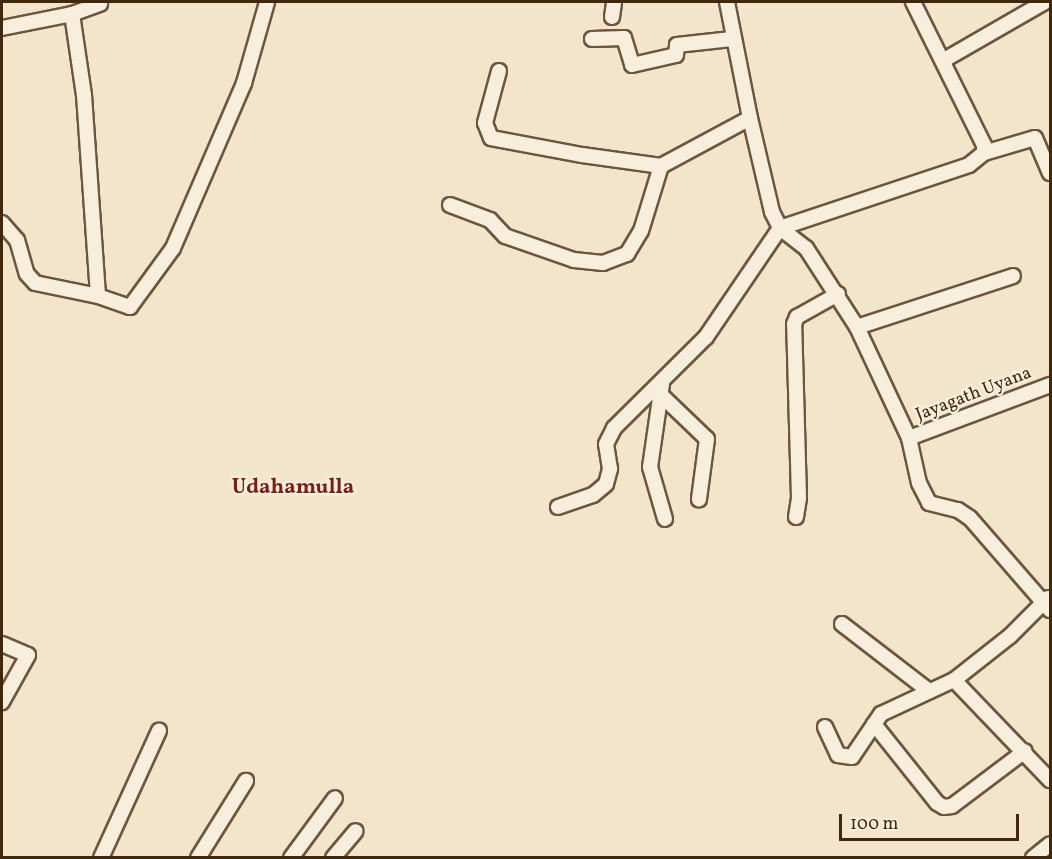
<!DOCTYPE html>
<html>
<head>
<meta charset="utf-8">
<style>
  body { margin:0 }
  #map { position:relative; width:1052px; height:859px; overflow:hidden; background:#f2e5cb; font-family:Vollkorn,serif }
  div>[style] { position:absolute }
  .roads { filter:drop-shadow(2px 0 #6d563c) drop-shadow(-2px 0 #6d563c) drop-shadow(0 2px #6d563c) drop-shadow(0 -2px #6d563c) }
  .street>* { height:14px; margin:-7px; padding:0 7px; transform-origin:7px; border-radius:7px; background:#f7eedd }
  span { translate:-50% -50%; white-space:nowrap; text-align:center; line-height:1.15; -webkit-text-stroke:4.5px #f7eedd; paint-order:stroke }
  .street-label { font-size:18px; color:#41270c }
  .quarter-label { font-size:21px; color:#7a1f14; font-weight:700 }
  .frame { position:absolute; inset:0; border:3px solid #41270c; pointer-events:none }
  .scale { position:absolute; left:839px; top:814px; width:180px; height:27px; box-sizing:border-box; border:3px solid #41270c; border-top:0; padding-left:8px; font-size:18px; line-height:21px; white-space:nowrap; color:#41270c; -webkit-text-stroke:4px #f7eedd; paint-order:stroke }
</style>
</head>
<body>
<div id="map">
  <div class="roads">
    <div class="street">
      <i style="left:727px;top:2px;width:118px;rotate:78.8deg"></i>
      <i style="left:750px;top:118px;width:97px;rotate:76.8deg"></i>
      <i style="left:772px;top:212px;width:18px;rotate:63deg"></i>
      <i style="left:780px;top:228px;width:33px;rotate:38deg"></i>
      <i style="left:806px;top:248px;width:94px;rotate:57.2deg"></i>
      <i style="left:857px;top:327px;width:123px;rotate:64.9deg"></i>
      <i style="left:909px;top:438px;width:46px;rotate:77.5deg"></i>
      <i style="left:919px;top:483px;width:22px;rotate:63deg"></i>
      <i style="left:929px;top:503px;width:30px;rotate:14deg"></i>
      <i style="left:958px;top:510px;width:14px;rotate:34deg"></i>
      <i style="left:970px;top:518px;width:122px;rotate:49deg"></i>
      <i style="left:72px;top:14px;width:30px;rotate:-20deg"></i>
      <i style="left:612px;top:17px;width:15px;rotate:-82deg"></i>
      <i style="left:2px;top:28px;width:71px;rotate:-11.3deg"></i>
      <i style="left:72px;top:14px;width:82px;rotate:81.6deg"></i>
      <i style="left:84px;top:95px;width:201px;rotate:86deg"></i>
      <i style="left:98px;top:296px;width:34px;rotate:19deg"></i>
      <i style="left:130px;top:307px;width:73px;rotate:-53.9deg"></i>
      <i style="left:173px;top:248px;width:180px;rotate:-66.7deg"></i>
      <i style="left:244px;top:83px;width:84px;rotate:-74.1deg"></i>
      <i style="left:592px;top:39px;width:32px;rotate:-2deg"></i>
      <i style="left:624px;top:38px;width:28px;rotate:73deg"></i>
      <i style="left:632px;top:65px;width:45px;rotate:-12.8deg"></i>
      <i style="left:676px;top:55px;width:10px;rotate:-84deg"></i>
      <i style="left:677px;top:45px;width:55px;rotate:-6.2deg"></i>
      <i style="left:944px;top:60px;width:116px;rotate:-29.9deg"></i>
      <i style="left:499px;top:71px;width:54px;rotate:105.1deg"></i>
      <i style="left:485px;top:123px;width:16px;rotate:68deg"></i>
      <i style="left:491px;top:138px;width:93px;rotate:10.6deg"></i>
      <i style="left:582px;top:155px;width:80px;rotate:7.9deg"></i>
      <i style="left:661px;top:166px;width:101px;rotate:-28.3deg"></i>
      <i style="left:984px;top:153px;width:53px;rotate:-16.4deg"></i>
      <i style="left:1035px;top:138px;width:38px;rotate:67deg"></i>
      <i style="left:450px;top:205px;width:43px;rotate:20.6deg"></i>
      <i style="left:490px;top:220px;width:22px;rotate:47deg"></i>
      <i style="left:505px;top:236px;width:73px;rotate:19.2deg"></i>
      <i style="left:574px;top:260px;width:29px;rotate:6deg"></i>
      <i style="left:603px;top:263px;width:26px;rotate:-21deg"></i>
      <i style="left:627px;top:254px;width:27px;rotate:-59deg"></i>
      <i style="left:641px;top:231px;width:68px;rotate:-72.9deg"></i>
      <i style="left:2px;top:223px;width:23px;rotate:49deg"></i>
      <i style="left:17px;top:240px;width:35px;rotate:74deg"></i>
      <i style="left:27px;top:274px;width:12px;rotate:48deg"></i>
      <i style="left:35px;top:283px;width:64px;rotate:11.7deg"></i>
      <i style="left:857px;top:327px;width:164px;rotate:-18.1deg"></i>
      <i style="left:662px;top:384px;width:84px;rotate:98.2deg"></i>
      <i style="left:650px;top:467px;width:54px;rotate:73.9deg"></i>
      <i style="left:660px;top:394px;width:65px;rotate:43.8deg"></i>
      <i style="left:707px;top:439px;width:61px;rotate:97.6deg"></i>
      <i style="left:909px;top:438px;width:151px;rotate:-20.6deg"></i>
      <i style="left:558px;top:507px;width:37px;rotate:-19deg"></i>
      <i style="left:593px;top:495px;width:17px;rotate:-40deg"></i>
      <i style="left:606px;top:484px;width:16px;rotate:-75deg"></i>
      <i style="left:610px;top:469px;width:25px;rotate:-99deg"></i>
      <i style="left:606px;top:444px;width:18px;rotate:-63deg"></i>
      <i style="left:614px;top:428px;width:129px;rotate:-44.7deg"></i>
      <i style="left:706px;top:337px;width:132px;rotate:-55.8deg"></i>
      <i style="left:780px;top:228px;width:199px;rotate:-18.4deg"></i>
      <i style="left:969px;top:165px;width:19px;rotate:-39deg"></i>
      <i style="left:984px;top:153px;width:8px;rotate:-90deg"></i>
      <i style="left:984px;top:145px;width:160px;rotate:-116.4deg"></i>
      <i style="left:796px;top:517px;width:19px;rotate:-81deg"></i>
      <i style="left:799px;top:498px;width:174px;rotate:-91.6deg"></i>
      <i style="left:794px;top:324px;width:8px;rotate:-67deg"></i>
      <i style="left:797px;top:317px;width:47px;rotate:-29.3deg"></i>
      <i style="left:1048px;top:598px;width:54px;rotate:135deg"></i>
      <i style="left:1010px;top:636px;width:71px;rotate:141.8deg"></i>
      <i style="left:954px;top:680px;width:139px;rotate:46.2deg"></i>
      <i style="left:842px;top:624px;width:110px;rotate:37.6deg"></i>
      <i style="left:2px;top:644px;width:28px;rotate:23deg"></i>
      <i style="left:28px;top:655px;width:54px;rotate:119deg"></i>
      <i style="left:874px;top:724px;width:101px;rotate:51.4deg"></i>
      <i style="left:937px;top:803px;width:8px;rotate:30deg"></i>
      <i style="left:944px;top:807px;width:8px;rotate:-7deg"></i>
      <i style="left:952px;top:806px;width:91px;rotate:-37deg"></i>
      <i style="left:825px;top:727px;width:31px;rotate:65deg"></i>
      <i style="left:838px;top:755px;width:14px;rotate:8deg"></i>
      <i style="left:852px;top:757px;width:52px;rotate:-56deg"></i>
      <i style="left:881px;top:714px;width:81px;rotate:-25deg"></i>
      <i style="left:101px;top:858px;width:140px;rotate:-65.5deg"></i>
      <i style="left:198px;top:858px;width:91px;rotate:-58.1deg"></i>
      <i style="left:291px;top:858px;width:74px;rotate:-53.7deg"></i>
      <i style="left:333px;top:858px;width:35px;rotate:-50deg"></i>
      <i style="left:1033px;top:858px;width:22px;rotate:-39deg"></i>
    </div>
  </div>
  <div class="street-label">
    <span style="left:974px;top:395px;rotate:-21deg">Jayagath Uyana</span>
  </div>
  <div class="quarter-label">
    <span style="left:293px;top:488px">Udahamulla</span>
  </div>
  <div class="frame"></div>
  <div class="scale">100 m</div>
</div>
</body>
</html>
